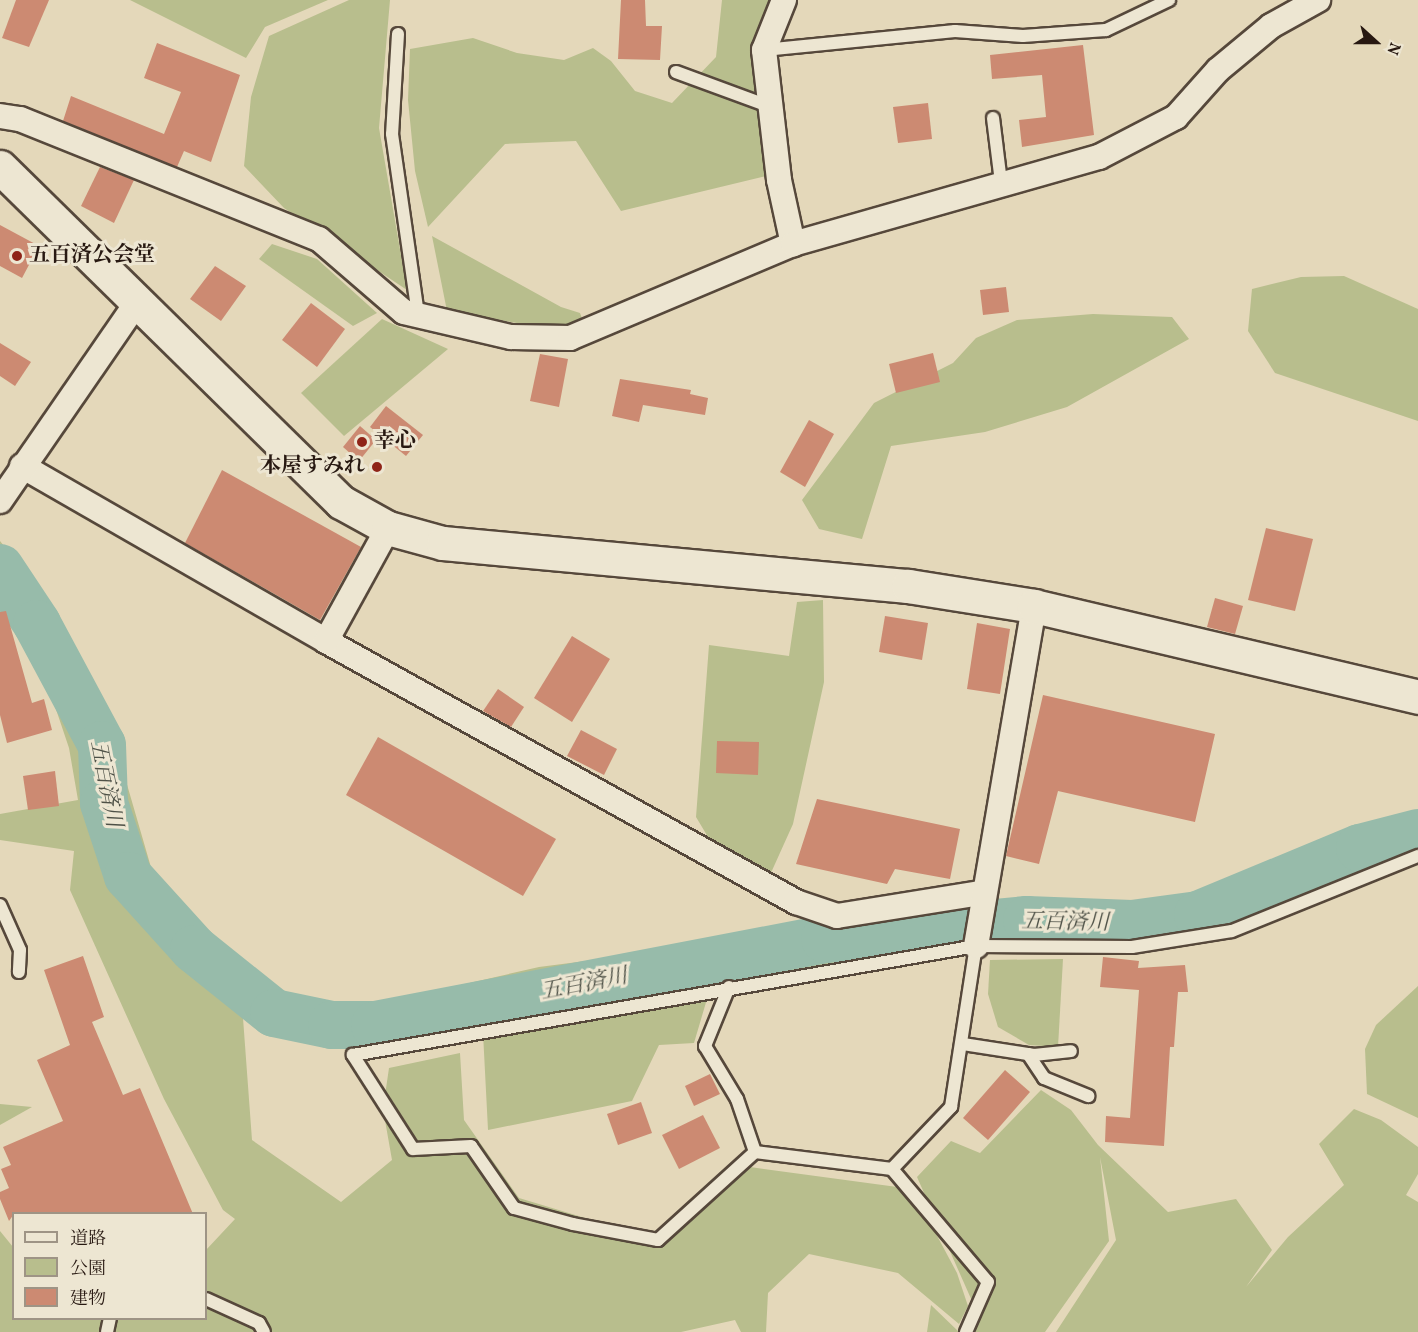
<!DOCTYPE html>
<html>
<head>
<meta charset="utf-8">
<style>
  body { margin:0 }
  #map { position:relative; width:1418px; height:1332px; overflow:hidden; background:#e4d8ba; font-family:Vollkorn,"Noto Serif JP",serif }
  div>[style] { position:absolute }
  .green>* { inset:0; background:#b8be8d }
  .river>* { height:48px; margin:-24px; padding:0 24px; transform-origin:24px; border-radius:24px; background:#97bbaa }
  .building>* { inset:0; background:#cc8a72 }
  .roads { filter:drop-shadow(2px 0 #56483b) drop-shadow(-2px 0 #56483b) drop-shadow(0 2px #56483b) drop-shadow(0 -2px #56483b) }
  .lane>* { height:12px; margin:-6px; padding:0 6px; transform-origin:6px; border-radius:6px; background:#ede6d2 }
  .street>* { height:24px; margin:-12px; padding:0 12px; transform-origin:12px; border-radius:12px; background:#ede6d2 }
  .secondary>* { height:33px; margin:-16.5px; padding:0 16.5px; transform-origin:16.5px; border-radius:16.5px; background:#ede6d2 }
  .dots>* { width:16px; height:16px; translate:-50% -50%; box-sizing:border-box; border:3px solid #ede6d2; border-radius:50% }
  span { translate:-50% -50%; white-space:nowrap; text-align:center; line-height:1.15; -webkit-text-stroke:6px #ede6d2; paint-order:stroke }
  .poi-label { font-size:21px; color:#271811; font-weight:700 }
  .left { translate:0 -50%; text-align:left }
  .right { translate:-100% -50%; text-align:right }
  .water-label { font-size:22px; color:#4e5147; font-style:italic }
  .legend { position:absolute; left:12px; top:1212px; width:195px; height:108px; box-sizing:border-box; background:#ede6d2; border:2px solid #9e9485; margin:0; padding:8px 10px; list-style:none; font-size:18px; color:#271811 }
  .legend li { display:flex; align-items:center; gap:12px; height:30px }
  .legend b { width:30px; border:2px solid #9e9485 }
  .north { position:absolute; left:1346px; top:12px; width:60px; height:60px; -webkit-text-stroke:4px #ede6d2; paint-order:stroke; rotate:111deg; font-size:16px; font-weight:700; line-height:24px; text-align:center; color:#271811 }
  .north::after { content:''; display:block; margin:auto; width:21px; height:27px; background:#271811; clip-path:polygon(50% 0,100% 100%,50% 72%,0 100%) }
</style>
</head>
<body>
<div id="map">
  <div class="green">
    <i style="clip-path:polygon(130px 0,328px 0,265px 27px,246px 58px)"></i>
    <i style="clip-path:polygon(349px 0,390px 0,379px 128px,407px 290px,284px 208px,244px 166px,251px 97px,269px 36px)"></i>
    <i style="clip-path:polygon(722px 0,782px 0,769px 19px,774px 174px,621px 211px,576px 141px,505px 144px,428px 227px,415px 171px,408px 100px,410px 49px,473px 38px,517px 53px,564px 60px,593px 48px,611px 61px,635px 91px,672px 103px,716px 57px)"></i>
    <i style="clip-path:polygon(432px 236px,561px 307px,580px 313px,584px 324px,546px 328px,447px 311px)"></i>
    <i style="clip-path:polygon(272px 244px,317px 259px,377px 313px,353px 326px,259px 259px)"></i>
    <i style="clip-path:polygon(1344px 276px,1418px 309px,1418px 421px,1275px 373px,1248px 331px,1252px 289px,1301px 277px)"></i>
    <i style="clip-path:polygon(1093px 314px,1172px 317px,1189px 339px,1067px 407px,985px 432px,891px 446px,862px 539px,819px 529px,802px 500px,874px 403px,953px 363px,976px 338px,1017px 320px)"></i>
    <i style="clip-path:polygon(382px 319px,448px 349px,344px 436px,301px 393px)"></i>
    <i style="clip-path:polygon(0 541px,29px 577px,106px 712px,157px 888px,210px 948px,295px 1004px,373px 1005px,539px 967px,964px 912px,1135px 910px,1218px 897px,1324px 848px,1418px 822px,1418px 849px,1393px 854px,1245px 925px,1162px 942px,1041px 939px,844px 963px,707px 999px,694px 1043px,659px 1045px,632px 1101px,488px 1130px,483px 1033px,557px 1021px,361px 1045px,243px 1018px,252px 1140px,341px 1202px,392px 1160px,383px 1109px,389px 1068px,460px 1053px,464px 1120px,519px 1198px,658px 1240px,750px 1167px,912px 1189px,957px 1273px,968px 1306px,959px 1324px,898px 1273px,809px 1254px,768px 1293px,766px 1332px,741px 1332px,735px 1320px,681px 1332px,0 1332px,0 1231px,13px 1247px,14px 1318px,206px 1318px,206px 1250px,235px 1219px,223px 1210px,164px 1099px,70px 890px,74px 851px,0 840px,0 814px,78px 800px,69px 748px,24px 614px,94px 739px,104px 780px,105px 750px,24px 611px,0 589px)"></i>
    <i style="clip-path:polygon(823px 600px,824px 682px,793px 824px,770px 875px,708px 837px,696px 817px,709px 645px,789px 656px,797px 602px)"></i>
    <i style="clip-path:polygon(1063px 959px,1058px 1047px,1029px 1045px,998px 1027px,988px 994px,990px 960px)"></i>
    <i style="clip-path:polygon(1418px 986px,1418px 1118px,1367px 1094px,1365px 1049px,1376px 1025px)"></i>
    <i style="clip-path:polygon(1041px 1090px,1071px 1110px,1098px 1145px,1168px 1212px,1236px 1199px,1272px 1250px,1246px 1287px,1288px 1237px,1344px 1185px,1319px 1144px,1354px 1109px,1381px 1120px,1418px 1147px,1418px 1174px,1406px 1195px,1418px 1202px,1418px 1332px,1056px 1332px,1116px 1240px,1100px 1157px,1109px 1241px,1045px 1332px,961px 1332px,972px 1301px,917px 1177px,951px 1141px,980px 1153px)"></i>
    <i style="clip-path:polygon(0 1104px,32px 1107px,0 1125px)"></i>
    <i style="clip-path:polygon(931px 1305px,959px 1332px,927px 1332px)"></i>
  </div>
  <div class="river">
    <i style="left:0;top:568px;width:67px;rotate:56.5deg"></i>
    <i style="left:37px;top:624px;width:137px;rotate:61.8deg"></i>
    <i style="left:102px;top:745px;width:58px;rotate:88deg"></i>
    <i style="left:104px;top:803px;width:77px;rotate:71.8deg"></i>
    <i style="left:128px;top:876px;width:98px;rotate:47.9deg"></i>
    <i style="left:194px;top:949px;width:102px;rotate:38.7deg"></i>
    <i style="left:274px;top:1013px;width:59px;rotate:11.7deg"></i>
    <i style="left:332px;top:1025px;width:43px"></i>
    <i style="left:375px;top:1025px;width:458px;rotate:-10.8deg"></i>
    <i style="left:825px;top:939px;width:203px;rotate:-5.4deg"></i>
    <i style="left:1027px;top:920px;width:105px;rotate:2.2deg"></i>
    <i style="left:1132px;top:924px;width:67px;rotate:-7.8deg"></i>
    <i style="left:1198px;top:915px;width:175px;rotate:-22.5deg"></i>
    <i style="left:1360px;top:848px;width:60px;rotate:-14.5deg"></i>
  </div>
  <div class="building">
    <i style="clip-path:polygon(16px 0,49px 0,29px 47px,2px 38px)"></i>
    <i style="clip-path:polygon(621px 0,645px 0,646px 26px,662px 26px,660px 60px,618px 59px)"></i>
    <i style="clip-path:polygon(157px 43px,240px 75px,211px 162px,184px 151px,177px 167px,63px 121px,71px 96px,164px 134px,181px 92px,144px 78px)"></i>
    <i style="clip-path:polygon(1083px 45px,1094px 135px,1022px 147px,1019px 120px,1046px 117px,1042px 75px,992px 79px,990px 55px)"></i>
    <i style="clip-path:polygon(928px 103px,932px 139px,898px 143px,893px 107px)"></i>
    <i style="clip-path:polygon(100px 167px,134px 180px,114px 223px,81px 206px)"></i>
    <i style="clip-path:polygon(0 225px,39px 246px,22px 278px,0 266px)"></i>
    <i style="clip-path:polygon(215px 266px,246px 286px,221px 321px,190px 299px)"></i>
    <i style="clip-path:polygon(1006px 287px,1009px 312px,983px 315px,980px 290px)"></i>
    <i style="clip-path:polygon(311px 303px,345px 329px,317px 367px,282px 340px)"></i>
    <i style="clip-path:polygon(0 343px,31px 362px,15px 386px,0 376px)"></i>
    <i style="clip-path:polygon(933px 353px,940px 382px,896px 393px,889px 364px)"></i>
    <i style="clip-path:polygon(540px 354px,568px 359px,559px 407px,530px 401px)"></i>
    <i style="clip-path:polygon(620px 379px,691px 390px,690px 394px,708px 398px,705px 415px,643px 405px,639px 422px,612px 416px)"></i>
    <i style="clip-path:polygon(386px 406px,423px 435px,406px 456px,370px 427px)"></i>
    <i style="clip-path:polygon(809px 420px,834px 434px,805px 487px,780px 472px)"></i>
    <i style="clip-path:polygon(360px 426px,376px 440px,359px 461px,343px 447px)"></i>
    <i style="clip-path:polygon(222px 470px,361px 547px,320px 620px,185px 543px)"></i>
    <i style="clip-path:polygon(1266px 528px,1313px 539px,1295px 611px,1248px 600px)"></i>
    <i style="clip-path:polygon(1215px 598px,1243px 606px,1235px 634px,1207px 627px)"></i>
    <i style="clip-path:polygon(6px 611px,32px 703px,44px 699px,52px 730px,7px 743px,0 715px,0 612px)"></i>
    <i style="clip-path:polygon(885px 616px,928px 623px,922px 660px,879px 652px)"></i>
    <i style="clip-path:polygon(977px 623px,1010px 629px,1000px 694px,967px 689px)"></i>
    <i style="clip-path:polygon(572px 636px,610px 659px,572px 722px,534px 698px)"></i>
    <i style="clip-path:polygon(498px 689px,524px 707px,511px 727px,483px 711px)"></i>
    <i style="clip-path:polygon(1043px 695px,1215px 734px,1195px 822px,1058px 791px,1039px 864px,1006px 856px)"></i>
    <i style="clip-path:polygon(581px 730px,617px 749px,604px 775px,567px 756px)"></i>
    <i style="clip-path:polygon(378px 737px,556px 839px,523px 896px,346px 795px)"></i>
    <i style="clip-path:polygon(717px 741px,759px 742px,758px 775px,716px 773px)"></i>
    <i style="clip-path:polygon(55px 771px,59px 806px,28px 810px,23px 776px)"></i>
    <i style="clip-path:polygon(817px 799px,960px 829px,950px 879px,895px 869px,887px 884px,796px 864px)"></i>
    <i style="clip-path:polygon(83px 956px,104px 1017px,92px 1022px,123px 1095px,140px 1088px,193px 1214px,14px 1214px,9px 1221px,0 1199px,0 1192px,9px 1188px,1px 1169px,11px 1165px,3px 1147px,63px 1121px,37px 1060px,70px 1045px,44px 970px)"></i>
    <i style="clip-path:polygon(1103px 957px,1139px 961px,1138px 968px,1185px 965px,1188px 992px,1178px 992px,1174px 1047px,1170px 1047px,1164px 1146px,1105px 1142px,1106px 1116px,1130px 1118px,1139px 990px,1100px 987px)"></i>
    <i style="clip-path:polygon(1005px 1070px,1030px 1092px,988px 1140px,963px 1118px)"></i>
    <i style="clip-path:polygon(710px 1074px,720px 1094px,694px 1106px,685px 1086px)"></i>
    <i style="clip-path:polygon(641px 1102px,652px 1133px,618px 1145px,607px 1114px)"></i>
    <i style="clip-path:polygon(703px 1115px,720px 1148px,679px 1169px,662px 1135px)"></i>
  </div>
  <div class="roads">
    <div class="lane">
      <i style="left:398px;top:34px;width:100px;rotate:93.4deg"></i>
      <i style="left:392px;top:134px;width:183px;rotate:81.8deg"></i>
      <i style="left:764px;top:50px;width:192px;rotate:-5.7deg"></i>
      <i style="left:955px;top:31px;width:68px;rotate:4.2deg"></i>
      <i style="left:1023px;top:36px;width:83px;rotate:-4.1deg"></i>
      <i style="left:1106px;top:30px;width:70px;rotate:-25.5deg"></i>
      <i style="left:676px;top:72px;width:101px;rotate:20.2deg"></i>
      <i style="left:993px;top:118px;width:64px;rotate:82.9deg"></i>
      <i style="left:0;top:905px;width:49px;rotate:66deg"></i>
      <i style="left:20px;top:950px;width:22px;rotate:93deg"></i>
      <i style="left:729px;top:987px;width:64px;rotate:112.1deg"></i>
      <i style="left:705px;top:1046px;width:62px;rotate:58.9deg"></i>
      <i style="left:737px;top:1099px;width:56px;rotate:71.2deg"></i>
      <i style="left:755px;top:1152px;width:138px;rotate:7.1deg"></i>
      <i style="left:892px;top:1169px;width:86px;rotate:-46.4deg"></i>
      <i style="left:951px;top:1107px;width:163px;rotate:-81.2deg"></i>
      <i style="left:963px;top:1044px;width:72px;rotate:8.8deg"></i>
      <i style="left:1034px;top:1055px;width:37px;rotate:-6deg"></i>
      <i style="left:1028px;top:1054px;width:29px;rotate:56deg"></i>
      <i style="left:1044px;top:1078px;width:48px;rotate:22.2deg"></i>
      <i style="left:755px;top:1152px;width:131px;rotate:137.8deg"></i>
      <i style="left:658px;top:1240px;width:86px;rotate:-169.3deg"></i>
      <i style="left:573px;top:1224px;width:61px;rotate:-164.8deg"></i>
      <i style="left:514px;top:1208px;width:75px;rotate:-124.7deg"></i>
      <i style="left:471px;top:1146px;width:58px;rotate:177deg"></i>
      <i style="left:413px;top:1149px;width:112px;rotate:-122.6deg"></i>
      <i style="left:353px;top:1055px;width:632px;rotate:-9.92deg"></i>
      <i style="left:976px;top:946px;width:156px;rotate:0.4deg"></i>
      <i style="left:1132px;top:947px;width:101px;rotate:-9.1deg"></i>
      <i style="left:1232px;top:931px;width:201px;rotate:-22deg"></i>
      <i style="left:892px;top:1169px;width:148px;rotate:49.7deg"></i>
      <i style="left:988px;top:1282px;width:55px;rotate:113.7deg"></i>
      <i style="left:206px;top:1299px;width:58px;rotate:24.4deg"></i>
      <i style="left:259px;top:1323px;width:10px;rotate:61deg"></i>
      <i style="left:107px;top:1332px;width:14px;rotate:-78deg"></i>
    </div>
    <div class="street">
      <i style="left:784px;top:0;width:54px;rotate:111.8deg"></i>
      <i style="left:764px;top:50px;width:131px;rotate:83.4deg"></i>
      <i style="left:779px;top:180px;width:66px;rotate:77.7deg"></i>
      <i style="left:0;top:116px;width:20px;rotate:9deg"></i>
      <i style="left:20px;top:119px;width:322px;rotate:21.9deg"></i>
      <i style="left:319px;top:239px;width:112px;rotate:40.7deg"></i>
      <i style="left:404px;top:312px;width:110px;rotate:13.2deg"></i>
      <i style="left:511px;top:337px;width:59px;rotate:1deg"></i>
      <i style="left:570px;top:338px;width:242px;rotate:-22.9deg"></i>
      <i style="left:793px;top:244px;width:318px;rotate:-15.9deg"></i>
      <i style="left:1099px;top:157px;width:87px;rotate:-27.5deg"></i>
      <i style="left:1176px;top:117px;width:63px;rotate:-48.2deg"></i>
      <i style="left:1218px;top:70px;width:69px;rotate:-39.7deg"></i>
      <i style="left:1271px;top:26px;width:54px;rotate:-29deg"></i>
      <i style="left:22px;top:466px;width:351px;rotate:29.9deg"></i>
      <i style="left:326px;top:641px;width:538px;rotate:29.04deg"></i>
      <i style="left:796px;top:902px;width:43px;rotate:18.9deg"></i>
      <i style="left:837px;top:916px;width:146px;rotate:-9.1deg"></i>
      <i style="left:0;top:501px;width:239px;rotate:-55.4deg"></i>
      <i style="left:326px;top:641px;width:129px;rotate:-61.2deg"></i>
      <i style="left:976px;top:946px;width:345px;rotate:-80.3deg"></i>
    </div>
    <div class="secondary">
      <i style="left:0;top:167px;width:478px;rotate:44.5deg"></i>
      <i style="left:341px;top:502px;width:54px;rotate:29deg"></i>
      <i style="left:388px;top:528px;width:57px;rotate:15.3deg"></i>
      <i style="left:443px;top:543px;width:467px;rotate:5.3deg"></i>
      <i style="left:908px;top:586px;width:128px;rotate:9deg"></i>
      <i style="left:1034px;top:606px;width:395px;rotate:13.3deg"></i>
    </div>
  </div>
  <div class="dots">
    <i style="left:17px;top:256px;background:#8f2418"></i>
    <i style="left:362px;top:442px;background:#8f2418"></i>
    <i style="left:377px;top:467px;background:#8f2418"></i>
  </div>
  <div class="poi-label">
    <span class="left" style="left:29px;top:256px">五百済公会堂</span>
    <span class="left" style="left:374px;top:442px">幸心</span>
    <span class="right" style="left:365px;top:467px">本屋すみれ</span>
  </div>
  <div class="water-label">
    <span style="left:105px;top:784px;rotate:79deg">五百済川</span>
    <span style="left:1065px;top:923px;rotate:1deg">五百済川</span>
    <span style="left:584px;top:985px;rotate:-11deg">五百済川</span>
  </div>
  <ul class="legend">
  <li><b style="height:8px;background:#ede6d2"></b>道路</li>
  <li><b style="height:16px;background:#b8be8d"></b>公園</li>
  <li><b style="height:16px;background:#cc8a72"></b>建物</li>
  </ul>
  <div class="north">N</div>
</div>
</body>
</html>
